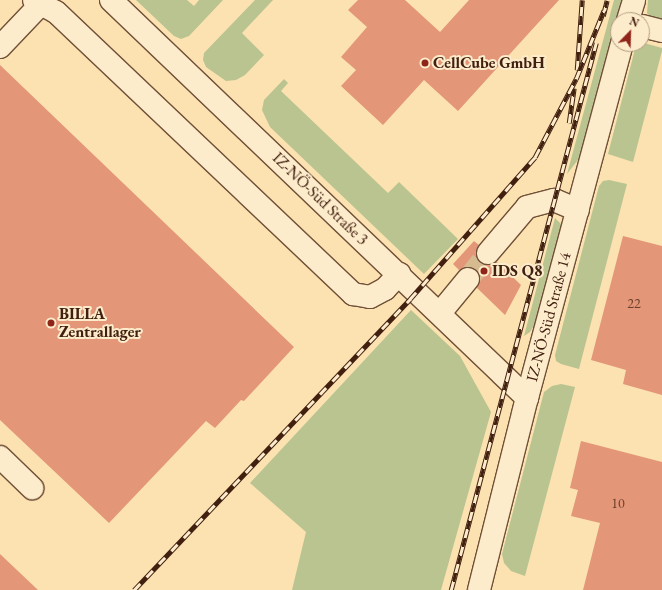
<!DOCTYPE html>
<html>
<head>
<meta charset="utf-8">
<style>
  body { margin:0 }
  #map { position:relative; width:662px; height:590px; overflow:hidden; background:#fce2b0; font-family:"EB Garamond",serif }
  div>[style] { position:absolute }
  .green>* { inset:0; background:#b9c490 }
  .building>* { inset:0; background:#e39678 }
  .minor-tunnel>* { height:22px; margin-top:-11px; transform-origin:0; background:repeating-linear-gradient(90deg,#d7bb90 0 22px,transparent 0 33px) }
  .roads { filter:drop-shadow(1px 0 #705038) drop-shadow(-1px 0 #705038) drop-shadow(0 1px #705038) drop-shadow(0 -1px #705038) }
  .minor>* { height:22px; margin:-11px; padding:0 11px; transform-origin:11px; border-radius:11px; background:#fdeccc }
  .rail>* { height:4.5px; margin-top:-2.25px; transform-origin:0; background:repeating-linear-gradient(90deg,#fdeccc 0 9px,#422010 0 18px); box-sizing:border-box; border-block:1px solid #422010 }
  .dots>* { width:11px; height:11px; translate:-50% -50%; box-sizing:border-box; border:2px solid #fdeccc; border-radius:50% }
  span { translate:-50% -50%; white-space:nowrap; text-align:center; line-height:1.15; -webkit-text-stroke:4px #fdeccc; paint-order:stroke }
  .number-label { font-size:14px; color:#6a3e2a }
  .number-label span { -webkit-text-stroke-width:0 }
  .poi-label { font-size:16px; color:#422010; font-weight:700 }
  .left { translate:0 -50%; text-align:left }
  .street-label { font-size:16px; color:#422010 }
  .north { position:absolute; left:610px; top:12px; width:40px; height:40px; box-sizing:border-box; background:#fdeccc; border:1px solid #b29a81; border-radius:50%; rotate:23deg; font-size:11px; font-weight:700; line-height:16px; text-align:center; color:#422010 }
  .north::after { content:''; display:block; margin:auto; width:14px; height:18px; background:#8f2418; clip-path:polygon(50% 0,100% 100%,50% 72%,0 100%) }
</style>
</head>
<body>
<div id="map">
  <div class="green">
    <i style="clip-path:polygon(136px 0,187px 0,194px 6px,199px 0,223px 0,189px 36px,181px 39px,174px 36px)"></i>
    <i style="clip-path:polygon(255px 0,273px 0,242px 33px,264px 55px,245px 75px,236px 80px,226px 81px,206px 67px,203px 60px,204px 53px)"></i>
    <i style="clip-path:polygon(614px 0,623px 0,584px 152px,567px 174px)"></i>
    <i style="clip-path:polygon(648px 0,662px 0,662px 21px,651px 18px,647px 13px)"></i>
    <i style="clip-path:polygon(644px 43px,662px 48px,662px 51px,633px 162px,608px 154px,635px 49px)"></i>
    <i style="clip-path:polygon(284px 79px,288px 83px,281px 91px,388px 193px,399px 182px,458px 239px,424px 274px,270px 127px,262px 110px,264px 100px)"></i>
    <i style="clip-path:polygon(609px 180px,627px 184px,579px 369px,561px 364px,556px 361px,555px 355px,599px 186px,603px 181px)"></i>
    <i style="clip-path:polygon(555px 218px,562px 225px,540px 316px,530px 332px,524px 336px)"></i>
    <i style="clip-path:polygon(411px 310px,460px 356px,491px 412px,441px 590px,292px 590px,306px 532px,250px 483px)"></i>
    <i style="clip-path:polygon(561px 384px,575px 387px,525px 576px,511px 571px,504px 563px,502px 554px,544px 392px,552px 386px)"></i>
  </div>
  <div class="building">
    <i style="clip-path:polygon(358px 0,405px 0,440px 32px,469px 0,559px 0,458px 111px,424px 80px,383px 125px,341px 86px,356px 70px,341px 57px,367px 27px,348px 10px)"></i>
    <i style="clip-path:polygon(0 65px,294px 347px,244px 401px,241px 400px,215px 428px,206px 421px,109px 523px,0 420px)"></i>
    <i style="clip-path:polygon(623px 236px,662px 246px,662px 395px,623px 384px,626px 370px,591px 360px)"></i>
    <i style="clip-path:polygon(474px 241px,479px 245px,476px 251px,480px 262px,486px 265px,497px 262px,521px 285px,505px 315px,477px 288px,480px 281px,476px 270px,470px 267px,459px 270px,453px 264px)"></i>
    <i style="clip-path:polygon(581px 441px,662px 462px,662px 590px,583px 590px,600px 523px,571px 516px,578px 490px,570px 488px)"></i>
    <i style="clip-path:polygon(0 554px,38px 590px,0 590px)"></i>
  </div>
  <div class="minor-tunnel">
    <i style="left:468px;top:279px;width:33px;rotate:-52deg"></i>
  </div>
  <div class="roads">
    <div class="minor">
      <i style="left:34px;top:0;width:25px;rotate:29deg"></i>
      <i style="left:56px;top:12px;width:410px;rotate:43.5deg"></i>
      <i style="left:353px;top:294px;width:17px;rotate:10deg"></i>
      <i style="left:370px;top:297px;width:17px;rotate:-28deg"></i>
      <i style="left:385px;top:289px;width:21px;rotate:-47deg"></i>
      <i style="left:111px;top:0;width:576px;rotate:43.73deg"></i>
      <i style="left:628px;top:20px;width:21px;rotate:-73deg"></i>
      <i style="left:642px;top:26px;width:21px;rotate:14deg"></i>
      <i style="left:0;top:47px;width:59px;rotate:-46.4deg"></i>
      <i style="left:488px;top:253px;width:60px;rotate:-49.7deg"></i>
      <i style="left:527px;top:207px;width:28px;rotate:-15deg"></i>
      <i style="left:554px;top:200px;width:26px;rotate:23deg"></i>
      <i style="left:440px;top:313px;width:44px;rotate:-50.5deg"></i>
      <i style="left:0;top:457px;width:45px;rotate:44.1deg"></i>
      <i style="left:479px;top:590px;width:198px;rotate:-76deg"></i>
      <i style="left:527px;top:398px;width:367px;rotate:-75deg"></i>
    </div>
  </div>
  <div class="rail">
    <i style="left:603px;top:16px;width:16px;rotate:-76deg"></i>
    <i style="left:577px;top:70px;width:70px;rotate:-85.9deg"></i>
    <i style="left:569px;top:123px;width:35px;rotate:-82deg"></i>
    <i style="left:134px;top:590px;width:401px;rotate:-46.5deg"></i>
    <i style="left:410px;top:299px;width:189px;rotate:-48.6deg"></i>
    <i style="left:535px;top:157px;width:88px;rotate:-62.3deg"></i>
    <i style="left:576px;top:79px;width:74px;rotate:-67.9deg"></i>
    <i style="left:451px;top:590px;width:566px;rotate:-75.15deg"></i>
  </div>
  <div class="dots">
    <i style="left:425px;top:63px;background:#8f2418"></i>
    <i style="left:484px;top:271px;background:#8f2418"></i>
    <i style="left:51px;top:323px;background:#8f2418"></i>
  </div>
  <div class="number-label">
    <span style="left:634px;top:303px">22</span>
    <span style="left:618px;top:503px">10</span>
  </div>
  <div class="poi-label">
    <span class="left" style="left:433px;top:63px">CellCube GmbH</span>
    <span class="left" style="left:492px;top:271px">IDS Q8</span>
    <span class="left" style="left:59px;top:323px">BILLA<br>Zentrallager</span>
  </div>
  <div class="street-label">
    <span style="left:320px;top:199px;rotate:44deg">IZ-NÖ-Süd Straße 3</span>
    <span style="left:549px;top:317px;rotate:-75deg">IZ-NÖ-Süd Straße 14</span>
  </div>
  <div class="north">N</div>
</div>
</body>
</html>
